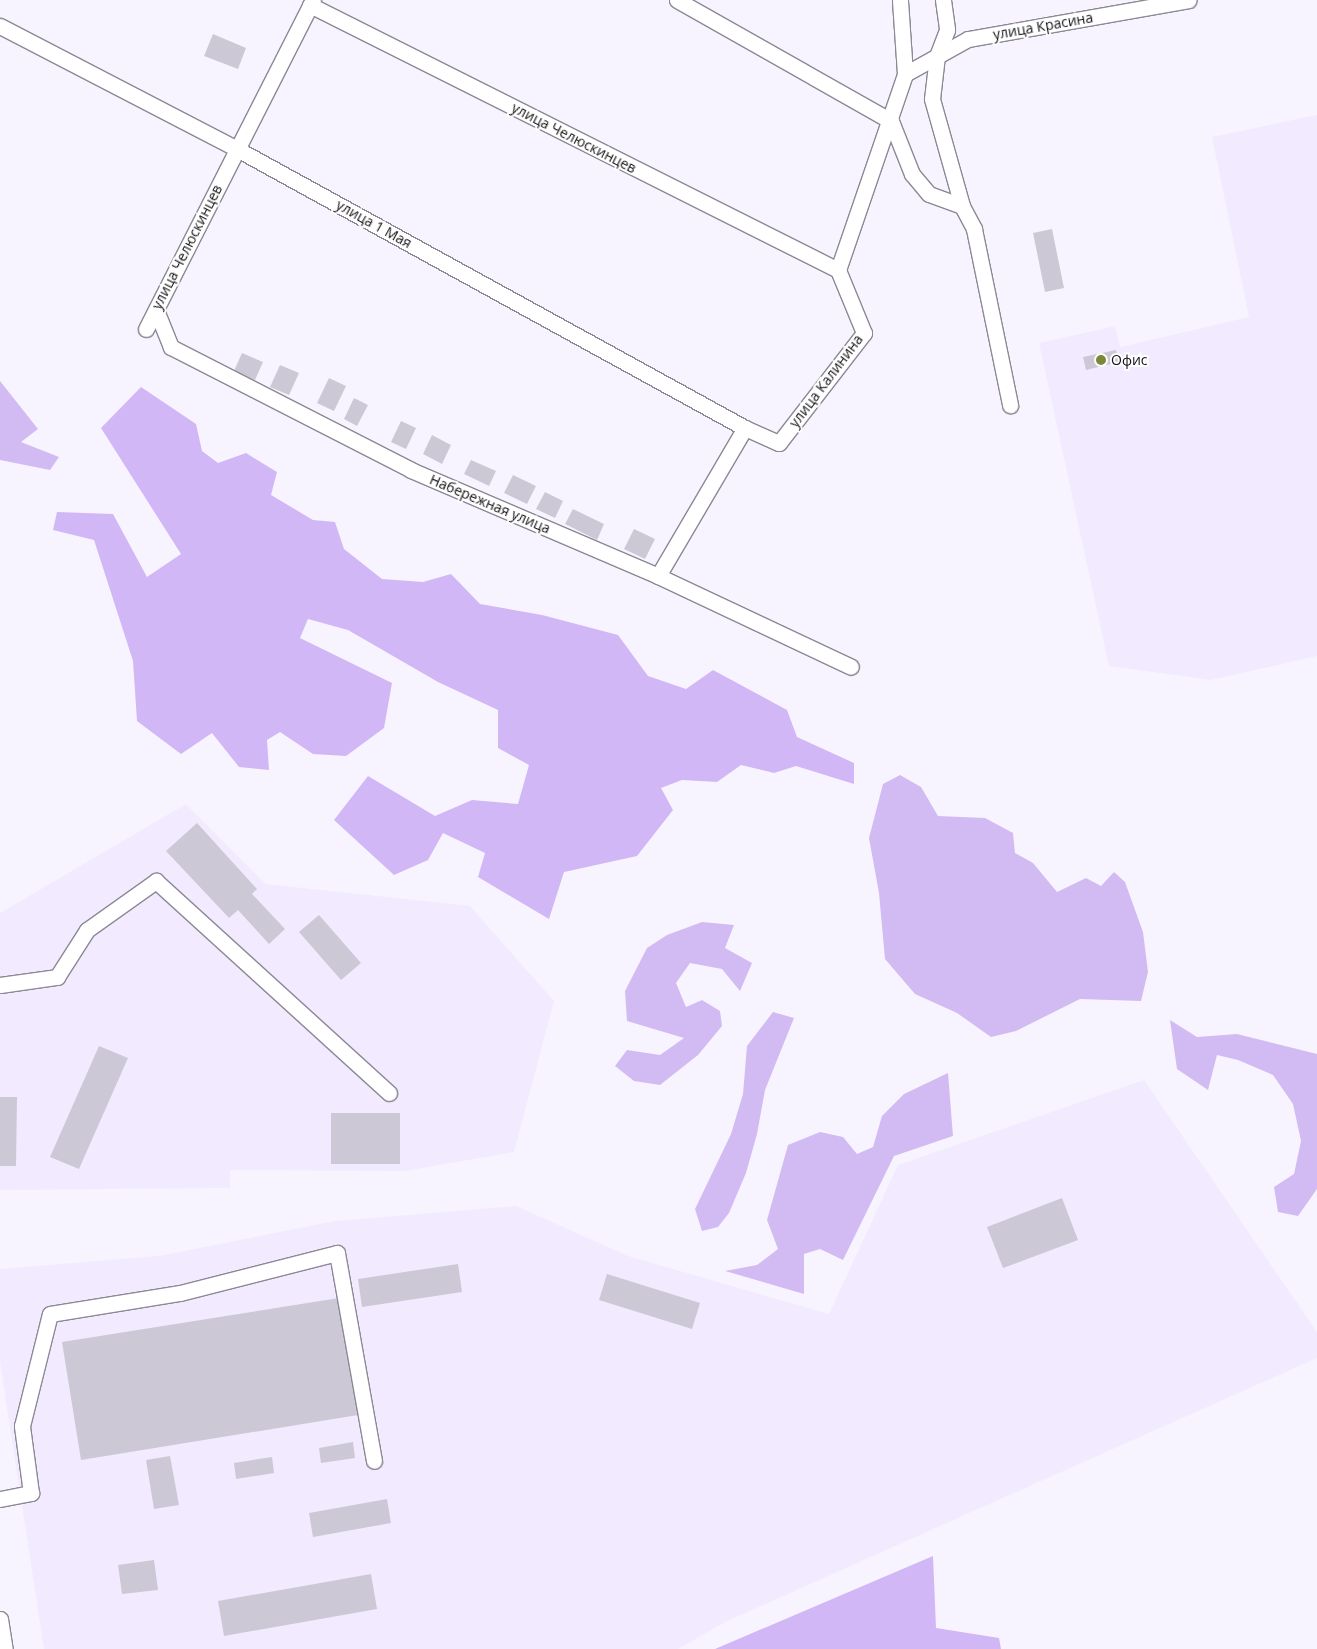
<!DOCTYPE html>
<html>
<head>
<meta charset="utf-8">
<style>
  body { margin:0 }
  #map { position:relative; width:1317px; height:1649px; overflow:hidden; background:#f8f4ff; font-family:"Open Sans",sans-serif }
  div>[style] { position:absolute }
  .built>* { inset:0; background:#f2eaff }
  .green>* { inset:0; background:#d2bbf2 }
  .forest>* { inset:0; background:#d1b7f6 }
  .building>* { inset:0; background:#cdc8d5 }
  .roads { filter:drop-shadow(1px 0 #8c8894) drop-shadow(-1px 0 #8c8894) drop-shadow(0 1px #8c8894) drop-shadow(0 -1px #8c8894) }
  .minor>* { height:15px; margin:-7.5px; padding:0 7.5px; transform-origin:7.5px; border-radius:7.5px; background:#fff }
  .dots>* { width:14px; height:14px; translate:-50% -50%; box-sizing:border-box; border:2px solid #fff; border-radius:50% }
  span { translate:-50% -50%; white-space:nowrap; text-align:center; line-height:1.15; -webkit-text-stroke:4px #fff; paint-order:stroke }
  .street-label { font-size:14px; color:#131116 }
  .poi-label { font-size:14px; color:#131116 }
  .left { translate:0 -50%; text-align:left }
</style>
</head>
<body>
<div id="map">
  <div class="built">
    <i style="clip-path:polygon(1317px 115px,1317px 656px,1211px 680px,1109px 666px,1039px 343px,1115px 326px,1120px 347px,1249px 317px,1212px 137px)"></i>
    <i style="clip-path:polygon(186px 804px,266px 884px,470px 906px,554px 1001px,514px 1152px,405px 1171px,230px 1170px,230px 1188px,0 1190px,0 913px)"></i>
    <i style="clip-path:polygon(1144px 1080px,1317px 1332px,1317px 1358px,727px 1621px,678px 1649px,44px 1649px,0 1362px,0 1269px,159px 1256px,335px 1221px,516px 1206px,628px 1256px,829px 1314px,898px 1165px)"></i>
  </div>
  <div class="green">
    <i style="clip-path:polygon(0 381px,38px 429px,21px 442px,59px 457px,50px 470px,0 460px)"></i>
    <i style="clip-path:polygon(900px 775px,921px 787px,938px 816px,985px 818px,1013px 833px,1015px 853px,1033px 863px,1057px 892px,1086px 878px,1101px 886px,1114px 872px,1125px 882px,1143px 932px,1148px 972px,1141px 1001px,1080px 999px,1016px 1031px,991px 1037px,957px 1013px,915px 994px,885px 959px,879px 893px,869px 838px,883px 784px)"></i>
    <i style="clip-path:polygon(702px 922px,734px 925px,725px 948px,752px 963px,740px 991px,722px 969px,690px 963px,676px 983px,686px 1007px,702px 1000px,720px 1011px,722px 1026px,698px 1055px,660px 1085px,634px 1081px,615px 1066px,627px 1050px,660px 1055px,684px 1038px,627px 1021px,625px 991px,647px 948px,667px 935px)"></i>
    <i style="clip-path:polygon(773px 1012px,794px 1018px,765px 1090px,757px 1134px,746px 1173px,729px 1213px,718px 1227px,702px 1231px,695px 1209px,731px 1134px,743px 1094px,747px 1046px)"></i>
    <i style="clip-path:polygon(1170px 1020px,1197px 1037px,1237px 1034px,1317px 1054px,1317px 1189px,1298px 1216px,1278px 1212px,1274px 1187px,1294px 1174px,1301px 1141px,1293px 1104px,1273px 1075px,1238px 1060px,1217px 1055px,1208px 1090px,1177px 1069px)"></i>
    <i style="clip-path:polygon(948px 1073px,953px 1136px,894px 1156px,843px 1260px,820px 1249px,804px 1254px,804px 1294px,725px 1271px,757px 1265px,778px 1249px,767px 1220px,788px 1145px,820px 1132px,843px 1137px,857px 1154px,873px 1147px,882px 1116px,904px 1094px)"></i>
  </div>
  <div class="forest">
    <i style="clip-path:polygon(141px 387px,196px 424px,202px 451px,218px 463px,246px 453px,277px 472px,271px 495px,313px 520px,335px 522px,344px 549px,382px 579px,423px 582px,451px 574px,480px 604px,542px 615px,618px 635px,648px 676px,686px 689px,713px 670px,787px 710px,797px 737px,854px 763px,854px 784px,796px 766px,774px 773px,741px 765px,717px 782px,682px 780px,661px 788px,673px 810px,637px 856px,564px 872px,549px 919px,478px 877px,485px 853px,443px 833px,428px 860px,394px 875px,334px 820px,368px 776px,435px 816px,472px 800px,518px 804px,529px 765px,498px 748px,498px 710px,438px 682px,348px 630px,308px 619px,300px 638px,392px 683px,384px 728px,346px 756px,313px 754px,280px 732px,267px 740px,269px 770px,239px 767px,212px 733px,181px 754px,137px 721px,133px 661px,94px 540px,53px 530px,57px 512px,113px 514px,147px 577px,181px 554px,101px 428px)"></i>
    <i style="clip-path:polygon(933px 1556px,936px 1628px,999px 1638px,1001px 1649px,715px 1649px)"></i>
  </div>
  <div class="building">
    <i style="clip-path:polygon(213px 34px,246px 48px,238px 69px,204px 56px)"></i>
    <i style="clip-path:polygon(1052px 229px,1064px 288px,1045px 292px,1033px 233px)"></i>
    <i style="clip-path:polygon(1116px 350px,1119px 362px,1086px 370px,1083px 357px)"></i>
    <i style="clip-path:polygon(242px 353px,263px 362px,255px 380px,234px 371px)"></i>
    <i style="clip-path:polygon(280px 365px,299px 373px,289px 395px,270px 387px)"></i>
    <i style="clip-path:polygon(329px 378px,346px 386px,334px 411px,317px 403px)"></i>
    <i style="clip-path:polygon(354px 398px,368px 405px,357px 426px,344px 419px)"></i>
    <i style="clip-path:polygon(401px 421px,416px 428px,406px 449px,391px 442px)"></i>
    <i style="clip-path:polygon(432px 435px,451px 445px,442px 464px,423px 454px)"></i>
    <i style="clip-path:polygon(471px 460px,496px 471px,489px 486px,464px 474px)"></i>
    <i style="clip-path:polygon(513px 475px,536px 486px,527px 504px,504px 493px)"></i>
    <i style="clip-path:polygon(545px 492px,563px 501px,555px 518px,536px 509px)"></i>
    <i style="clip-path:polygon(573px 509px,604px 524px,597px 540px,565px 524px)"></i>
    <i style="clip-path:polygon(634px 529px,655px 539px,645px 559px,624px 549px)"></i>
    <i style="clip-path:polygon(197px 823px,257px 889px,252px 894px,285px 929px,269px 944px,238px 910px,229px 918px,166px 851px)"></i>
    <i style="clip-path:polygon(319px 915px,361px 963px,341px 980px,299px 932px)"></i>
    <i style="clip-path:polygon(99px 1046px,128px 1058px,79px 1169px,50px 1157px)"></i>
    <i style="clip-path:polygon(0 1097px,17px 1097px,16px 1166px,0 1166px)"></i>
    <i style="clip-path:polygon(331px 1113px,400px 1113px,400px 1164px,331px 1164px)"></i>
    <i style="clip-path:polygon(1062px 1198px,1078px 1240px,1003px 1268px,987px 1227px)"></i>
    <i style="clip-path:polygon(458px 1264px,462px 1292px,362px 1307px,358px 1279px)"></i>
    <i style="clip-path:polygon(607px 1274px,700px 1303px,692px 1329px,599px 1300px)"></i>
    <i style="clip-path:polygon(339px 1298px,358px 1415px,81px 1460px,62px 1342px)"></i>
    <i style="clip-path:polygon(353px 1442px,355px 1458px,321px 1463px,319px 1448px)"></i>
    <i style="clip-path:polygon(170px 1456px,179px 1505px,154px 1509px,146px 1460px)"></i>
    <i style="clip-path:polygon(272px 1457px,274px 1473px,236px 1479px,234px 1463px)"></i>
    <i style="clip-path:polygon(387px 1499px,391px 1523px,313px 1537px,309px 1513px)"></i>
    <i style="clip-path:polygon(154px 1560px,158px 1590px,122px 1594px,118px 1565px)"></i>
    <i style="clip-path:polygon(371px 1574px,377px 1609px,224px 1636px,218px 1601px)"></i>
  </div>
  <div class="roads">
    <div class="minor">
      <i style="left:677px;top:0;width:246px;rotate:29.5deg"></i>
      <i style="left:891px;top:121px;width:57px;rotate:68.4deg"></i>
      <i style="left:912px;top:174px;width:26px;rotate:50deg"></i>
      <i style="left:929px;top:194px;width:35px;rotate:20deg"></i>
      <i style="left:962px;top:206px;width:26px;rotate:62deg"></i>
      <i style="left:974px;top:229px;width:180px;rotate:78.4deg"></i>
      <i style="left:943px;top:0;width:30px;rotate:82deg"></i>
      <i style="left:947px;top:30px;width:28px;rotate:111deg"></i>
      <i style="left:937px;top:56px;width:43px;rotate:96.6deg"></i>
      <i style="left:932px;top:99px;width:111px;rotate:74.3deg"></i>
      <i style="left:310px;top:5px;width:591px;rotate:26.65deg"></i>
      <i style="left:0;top:26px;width:267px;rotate:27.4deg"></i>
      <i style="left:237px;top:149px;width:580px;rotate:28.78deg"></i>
      <i style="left:905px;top:74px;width:72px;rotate:-29.1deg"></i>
      <i style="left:968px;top:39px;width:224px;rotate:-10deg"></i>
      <i style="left:156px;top:310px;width:40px;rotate:68deg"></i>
      <i style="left:171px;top:347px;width:270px;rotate:27.1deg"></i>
      <i style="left:411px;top:470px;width:269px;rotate:23.2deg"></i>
      <i style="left:658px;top:576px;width:213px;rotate:25.2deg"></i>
      <i style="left:146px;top:329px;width:369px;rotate:-63.1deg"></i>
      <i style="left:658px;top:576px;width:172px;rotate:-59.6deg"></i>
      <i style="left:745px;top:428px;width:37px;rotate:24deg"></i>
      <i style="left:779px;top:443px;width:139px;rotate:-52.3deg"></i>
      <i style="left:864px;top:333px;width:68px;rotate:-112.4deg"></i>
      <i style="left:838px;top:270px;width:207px;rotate:-71.1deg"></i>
      <i style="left:905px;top:74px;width:74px;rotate:-93.9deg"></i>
      <i style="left:0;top:985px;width:58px;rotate:-8deg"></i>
      <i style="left:57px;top:977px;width:56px;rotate:-57.4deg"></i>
      <i style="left:87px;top:930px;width:85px;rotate:-35.4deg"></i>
      <i style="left:156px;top:881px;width:315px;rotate:42.3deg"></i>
      <i style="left:0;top:1499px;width:32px;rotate:-11deg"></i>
      <i style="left:31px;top:1493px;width:68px;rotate:-97.7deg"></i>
      <i style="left:22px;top:1426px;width:115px;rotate:-76deg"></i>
      <i style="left:50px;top:1314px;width:132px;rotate:-9.2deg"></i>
      <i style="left:180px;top:1293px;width:162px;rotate:-14.3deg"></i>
      <i style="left:337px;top:1253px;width:211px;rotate:79.9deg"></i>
      <i style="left:0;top:1619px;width:30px;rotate:81deg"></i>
    </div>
  </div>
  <div class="dots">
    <i style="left:1101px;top:360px;background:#798938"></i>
  </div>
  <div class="street-label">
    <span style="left:1043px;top:26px;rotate:-10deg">улица Красина</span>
    <span style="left:574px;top:138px;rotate:27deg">улица Челюскинцев</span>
    <span style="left:374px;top:224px;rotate:29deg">улица 1 Мая</span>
    <span style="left:187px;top:247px;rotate:-63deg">улица Челюскинцев</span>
    <span style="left:826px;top:381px;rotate:-53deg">улица Калинина</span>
    <span style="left:490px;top:504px;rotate:23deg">Набережная улица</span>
  </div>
  <div class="poi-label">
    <span class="left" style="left:1111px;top:360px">Офис</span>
  </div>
</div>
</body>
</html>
